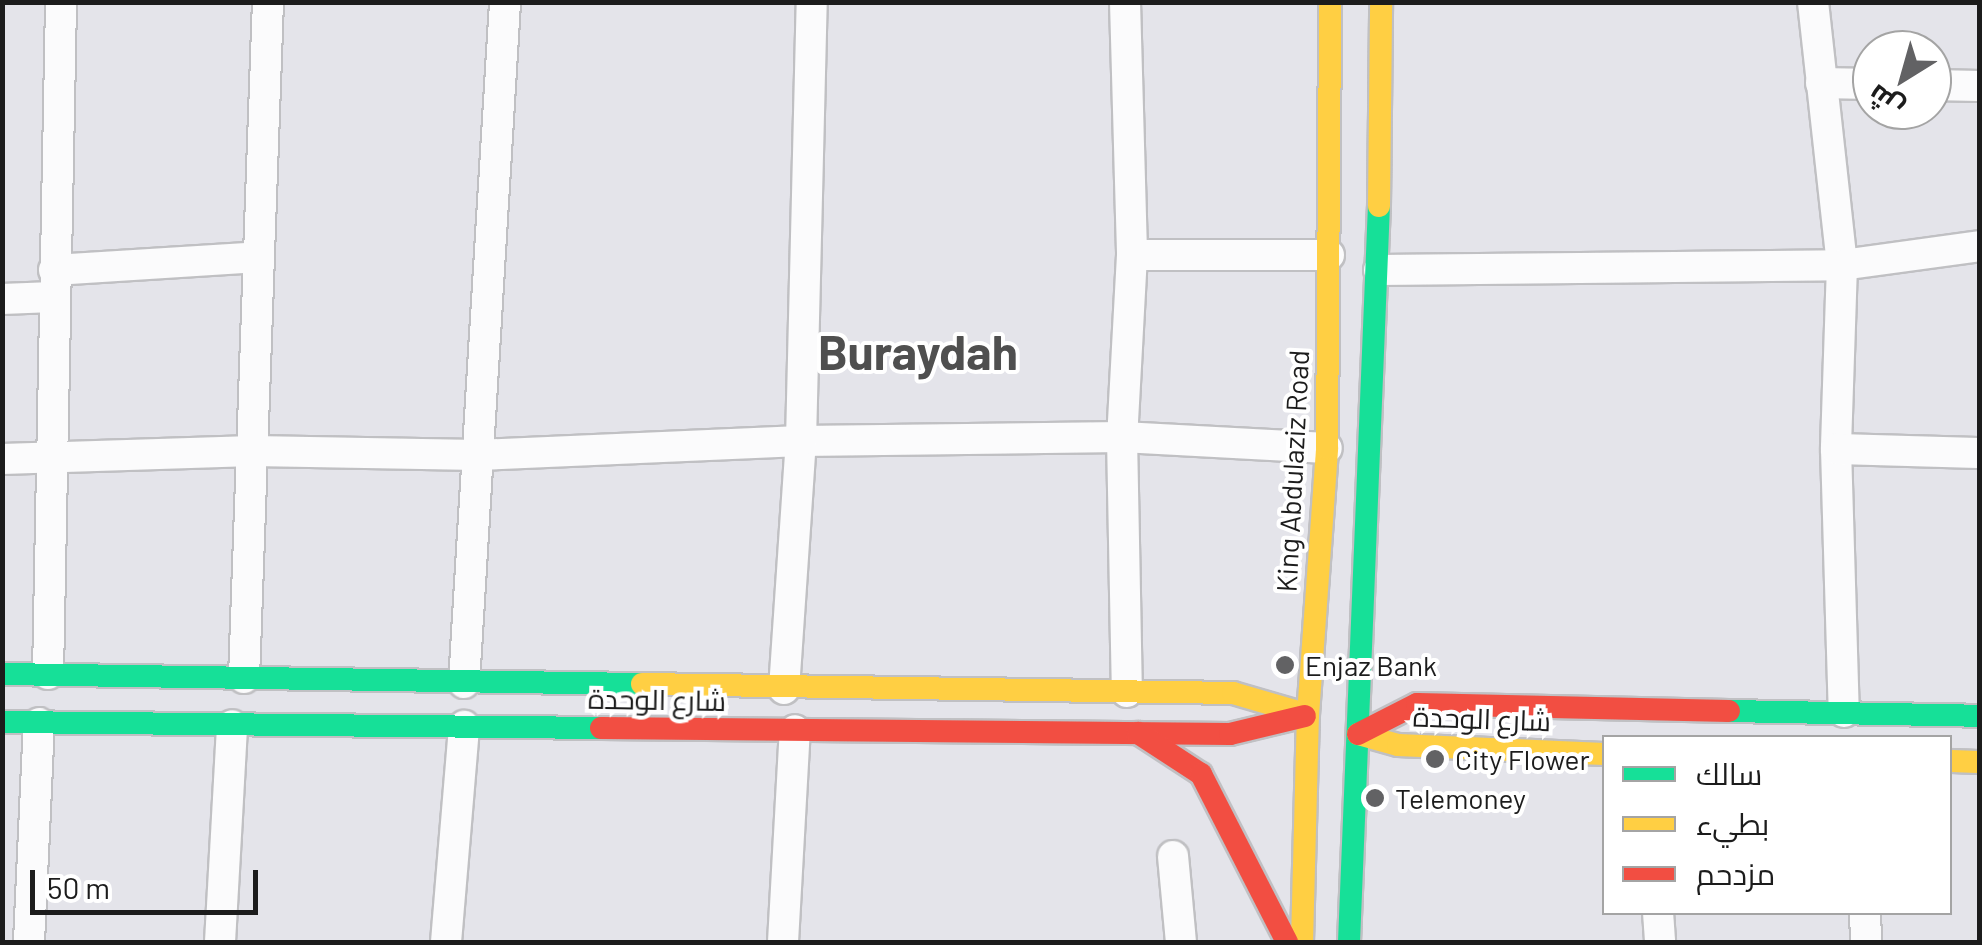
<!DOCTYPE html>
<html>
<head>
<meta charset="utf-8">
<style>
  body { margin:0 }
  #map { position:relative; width:1982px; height:945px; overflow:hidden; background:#e4e4ea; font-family:Barlow,Cairo,sans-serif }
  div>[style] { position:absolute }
  .roads { filter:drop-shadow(2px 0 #c0c0c3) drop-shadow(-2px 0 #c0c0c3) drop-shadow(0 2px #c0c0c3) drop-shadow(0 -2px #c0c0c3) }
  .street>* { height:30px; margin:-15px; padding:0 15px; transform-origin:15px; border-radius:15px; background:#fbfbfc }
  .fast>* { height:22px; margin:-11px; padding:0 11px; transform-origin:11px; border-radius:11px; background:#16e098 }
  .slow>* { height:22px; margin:-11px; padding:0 11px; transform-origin:11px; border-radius:11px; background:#ffcf43 }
  .jam>* { height:22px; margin:-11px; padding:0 11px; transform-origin:11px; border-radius:11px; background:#f24e42 }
  .dots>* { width:28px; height:28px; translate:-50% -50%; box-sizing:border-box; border:5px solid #fff; border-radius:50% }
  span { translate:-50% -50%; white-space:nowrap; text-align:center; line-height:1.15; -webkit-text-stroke:8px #fff; paint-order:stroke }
  .street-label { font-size:28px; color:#1c1c1c }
  .poi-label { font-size:28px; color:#1c1c1c }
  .left { translate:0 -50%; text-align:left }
  .town-label { font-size:48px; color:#4f4f4f; font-weight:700 }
  .frame { position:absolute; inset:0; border:5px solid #1c1c1c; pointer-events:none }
  .legend { position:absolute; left:1602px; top:735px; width:350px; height:180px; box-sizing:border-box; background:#fff; border:2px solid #a4a4a4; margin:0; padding:12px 18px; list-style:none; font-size:30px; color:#1c1c1c }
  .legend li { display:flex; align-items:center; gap:20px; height:50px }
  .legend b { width:50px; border:2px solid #a4a4a4 }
  .north { position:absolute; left:1852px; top:30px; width:100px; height:100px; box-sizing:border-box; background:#fff; border:2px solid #a4a4a4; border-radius:50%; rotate:217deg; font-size:28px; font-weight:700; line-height:40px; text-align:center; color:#1c1c1c }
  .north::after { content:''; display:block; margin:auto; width:35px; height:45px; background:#626264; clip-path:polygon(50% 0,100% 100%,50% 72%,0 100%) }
  .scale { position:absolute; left:30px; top:870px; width:228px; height:45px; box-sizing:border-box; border:5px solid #1c1c1c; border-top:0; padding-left:12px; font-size:30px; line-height:35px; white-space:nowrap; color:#1c1c1c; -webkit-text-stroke:8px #fff; paint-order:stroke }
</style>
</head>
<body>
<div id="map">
  <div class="roads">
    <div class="street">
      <i style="left:1125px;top:2px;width:253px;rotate:88.4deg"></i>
      <i style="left:1132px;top:255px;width:182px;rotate:93.1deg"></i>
      <i style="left:1122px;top:437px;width:255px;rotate:88.9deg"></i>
      <i style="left:1813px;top:2px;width:265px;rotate:83.7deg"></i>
      <i style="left:1842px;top:265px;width:184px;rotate:91.9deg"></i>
      <i style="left:1836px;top:449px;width:263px;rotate:88.3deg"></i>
      <i style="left:1821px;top:83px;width:51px;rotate:1.1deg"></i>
      <i style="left:1932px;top:85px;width:48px;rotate:1.2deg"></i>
      <i style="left:1132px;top:255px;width:197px"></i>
      <i style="left:54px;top:270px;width:205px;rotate:-3.6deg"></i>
      <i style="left:1379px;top:270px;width:463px;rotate:-0.6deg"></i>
      <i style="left:1842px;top:265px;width:139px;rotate:-7.8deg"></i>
      <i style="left:2px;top:299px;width:51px;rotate:-2.2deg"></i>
      <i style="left:1836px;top:449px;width:144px;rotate:1.6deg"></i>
      <i style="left:2px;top:459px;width:251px;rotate:-1.8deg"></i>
      <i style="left:253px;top:451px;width:225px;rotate:1deg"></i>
      <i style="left:478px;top:455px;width:323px;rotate:-2.5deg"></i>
      <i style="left:801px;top:441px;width:321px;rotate:-0.7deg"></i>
      <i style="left:1122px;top:437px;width:205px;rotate:3.1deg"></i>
      <i style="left:48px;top:674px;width:672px;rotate:-88.89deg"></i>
      <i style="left:244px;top:678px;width:676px;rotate:-87.97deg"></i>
      <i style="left:464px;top:683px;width:682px;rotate:-86.55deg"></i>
      <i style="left:784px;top:689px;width:249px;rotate:-86.1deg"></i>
      <i style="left:801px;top:441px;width:439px;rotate:-88.6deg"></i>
      <i style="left:1173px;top:856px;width:86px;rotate:84.7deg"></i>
      <i style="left:1658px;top:912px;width:30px;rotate:86deg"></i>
      <i style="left:1865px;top:912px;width:30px;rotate:88deg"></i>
      <i style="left:29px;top:942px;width:219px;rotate:-87.4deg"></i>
      <i style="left:220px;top:942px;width:217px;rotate:-86.8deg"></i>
      <i style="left:446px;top:942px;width:217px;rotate:-85.2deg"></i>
      <i style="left:783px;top:942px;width:212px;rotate:-86.8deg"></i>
    </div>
    <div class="fast">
      <i style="left:2px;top:674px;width:640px;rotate:0.9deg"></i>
      <i style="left:1729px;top:711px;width:251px;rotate:1.1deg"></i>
      <i style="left:2px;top:722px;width:599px;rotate:0.57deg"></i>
      <i style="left:1349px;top:942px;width:737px;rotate:-87.67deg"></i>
    </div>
    <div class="slow">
      <i style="left:1379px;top:206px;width:204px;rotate:-89.4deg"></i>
      <i style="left:642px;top:684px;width:591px;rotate:0.87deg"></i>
      <i style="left:1233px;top:693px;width:78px;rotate:16.3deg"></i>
      <i style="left:1358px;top:734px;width:41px;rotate:15.4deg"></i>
      <i style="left:1398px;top:745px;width:206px;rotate:2.5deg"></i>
      <i style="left:1950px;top:761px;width:30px;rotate:2deg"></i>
      <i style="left:1302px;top:942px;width:227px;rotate:-88.5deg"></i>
      <i style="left:1308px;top:715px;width:268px;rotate:-85.9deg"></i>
      <i style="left:1327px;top:448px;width:446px;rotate:-89.6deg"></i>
    </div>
    <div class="jam">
      <i style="left:601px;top:728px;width:629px;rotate:0.55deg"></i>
      <i style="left:1230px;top:734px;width:77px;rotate:-13.5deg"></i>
      <i style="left:1138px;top:733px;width:75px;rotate:33.1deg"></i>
      <i style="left:1201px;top:774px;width:189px;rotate:62.9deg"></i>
      <i style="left:1358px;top:734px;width:66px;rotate:-27deg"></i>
      <i style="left:1417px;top:704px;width:312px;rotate:1.3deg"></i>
    </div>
  </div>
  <div class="dots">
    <i style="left:1285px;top:665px;background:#626264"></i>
    <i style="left:1435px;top:759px;background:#626264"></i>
    <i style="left:1375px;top:798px;background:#626264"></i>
  </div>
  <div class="street-label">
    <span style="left:1292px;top:471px;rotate:-87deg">King Abdulaziz Road</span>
    <span style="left:657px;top:699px;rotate:1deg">شارع الوحدة</span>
    <span style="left:1482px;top:718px;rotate:2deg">شارع الوحدة</span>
  </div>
  <div class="poi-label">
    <span class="left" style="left:1305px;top:665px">Enjaz Bank</span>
    <span class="left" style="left:1455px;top:759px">City Flower</span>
    <span class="left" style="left:1395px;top:798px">Telemoney</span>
  </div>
  <div class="town-label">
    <span style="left:918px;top:352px">Buraydah</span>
  </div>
  <div class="frame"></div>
  <ul class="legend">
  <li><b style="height:12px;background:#16e098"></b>سالك</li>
  <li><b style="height:12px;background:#ffcf43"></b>بطيء</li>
  <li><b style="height:12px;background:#f24e42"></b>مزدحم</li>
  </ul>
  <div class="north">ش</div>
  <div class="scale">50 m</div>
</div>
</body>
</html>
